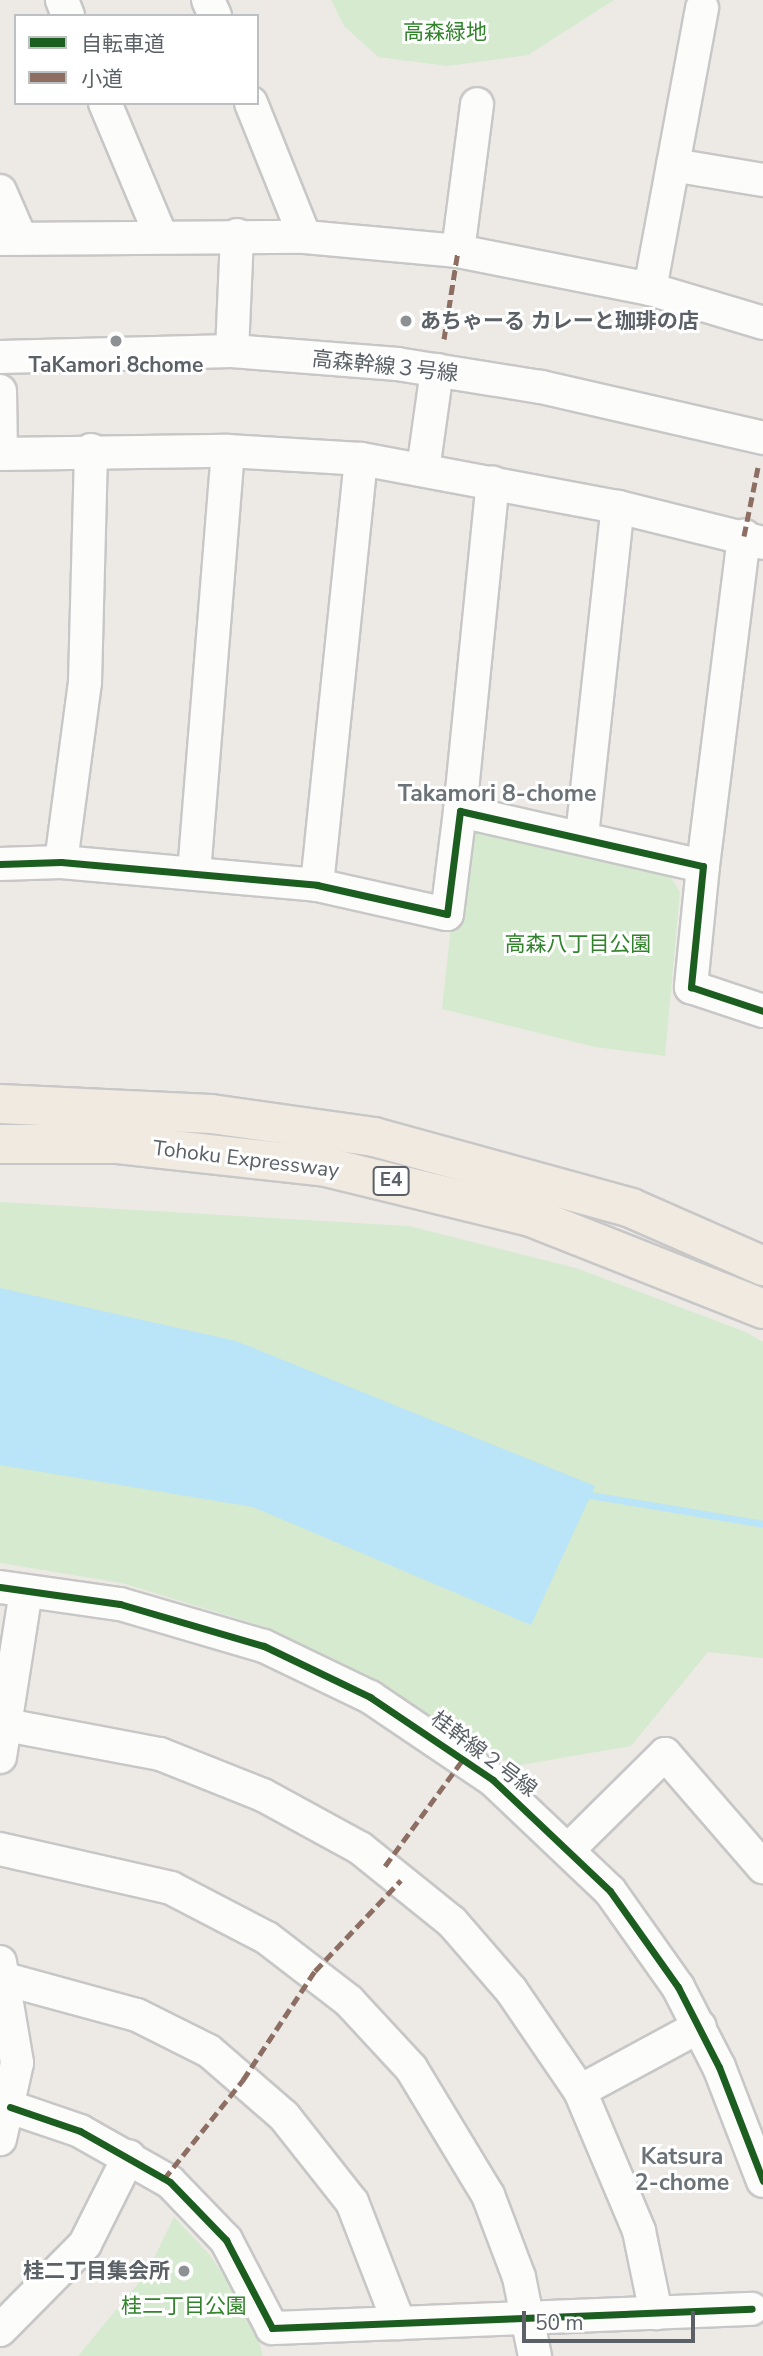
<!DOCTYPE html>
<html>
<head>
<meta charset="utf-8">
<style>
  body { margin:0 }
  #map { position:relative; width:763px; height:2356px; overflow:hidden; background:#edeae6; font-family:"Nunito Sans","Noto Sans JP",sans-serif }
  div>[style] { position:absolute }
  .green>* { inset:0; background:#d5eacf }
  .water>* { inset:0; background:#bae4f8 }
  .stream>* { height:7px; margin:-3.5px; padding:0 3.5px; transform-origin:3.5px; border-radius:3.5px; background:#bae4f8 }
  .roads { filter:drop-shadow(2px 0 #c8c7c7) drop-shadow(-2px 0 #c8c7c7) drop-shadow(0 2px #c8c7c7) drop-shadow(0 -2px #c8c7c7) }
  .minor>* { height:32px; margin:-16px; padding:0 16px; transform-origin:16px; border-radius:16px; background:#fcfcfb }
  .highway>* { height:38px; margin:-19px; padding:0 19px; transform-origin:19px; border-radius:19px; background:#f0eae1 }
  .quiet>* { height:5px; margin-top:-2.5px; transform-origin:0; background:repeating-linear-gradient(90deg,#8d6e63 0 10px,transparent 0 15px) }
  .cycleway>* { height:7px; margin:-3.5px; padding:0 3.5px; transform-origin:3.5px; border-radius:3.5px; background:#1b5e20 }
  .dots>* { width:19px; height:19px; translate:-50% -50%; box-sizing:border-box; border:4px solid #fff; border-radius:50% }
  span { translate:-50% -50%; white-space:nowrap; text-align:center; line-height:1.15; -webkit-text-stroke:6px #fff; paint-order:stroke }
  .shield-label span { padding:2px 5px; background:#fff; border:2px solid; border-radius:5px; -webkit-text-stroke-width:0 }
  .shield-label { font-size:19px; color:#5b6166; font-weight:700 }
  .park-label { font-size:21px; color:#31842b }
  .poi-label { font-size:21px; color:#5b6166; font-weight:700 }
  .left { translate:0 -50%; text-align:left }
  .right { translate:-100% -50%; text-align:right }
  .street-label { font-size:21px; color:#5b6166 }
  .neighbourhood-label { font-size:23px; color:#6c7378; font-weight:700 }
  .legend { position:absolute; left:14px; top:14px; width:245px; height:91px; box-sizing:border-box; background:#fff; border:2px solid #bdc0c2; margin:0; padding:9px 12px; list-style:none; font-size:21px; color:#5b6166 }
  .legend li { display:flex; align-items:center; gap:14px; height:35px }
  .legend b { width:35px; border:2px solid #bdc0c2 }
  .scale { position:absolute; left:522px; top:2311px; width:173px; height:32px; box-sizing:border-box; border:4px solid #5b6166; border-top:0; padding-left:9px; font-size:21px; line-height:24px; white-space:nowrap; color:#5b6166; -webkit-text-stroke:5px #fff; paint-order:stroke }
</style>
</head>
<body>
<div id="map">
  <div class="green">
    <i style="clip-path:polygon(331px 0,614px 0,528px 55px,448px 66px,378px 57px,344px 26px)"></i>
    <i style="clip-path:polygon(462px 824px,665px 868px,680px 892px,665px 1056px,595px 1047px,442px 1009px)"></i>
    <i style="clip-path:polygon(0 1202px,409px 1226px,576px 1268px,746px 1332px,763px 1342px,763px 1658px,708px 1652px,631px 1746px,515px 1766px,268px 1628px,122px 1583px,0 1563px)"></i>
    <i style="clip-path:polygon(174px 2217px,210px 2255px,253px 2320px,263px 2356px,78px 2356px,146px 2274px)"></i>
  </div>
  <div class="water">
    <i style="clip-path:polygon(0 1288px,236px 1341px,595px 1486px,531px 1625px,253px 1507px,0 1465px)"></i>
  </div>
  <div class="stream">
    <i style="left:584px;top:1494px;width:181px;rotate:9.5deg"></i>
  </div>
  <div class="roads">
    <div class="minor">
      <i style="left:62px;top:0;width:17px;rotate:69deg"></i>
      <i style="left:208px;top:0;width:17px;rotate:66deg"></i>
      <i style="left:105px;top:103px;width:142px;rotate:67.2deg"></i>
      <i style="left:251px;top:103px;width:144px;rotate:68.1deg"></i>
      <i style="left:673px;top:165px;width:91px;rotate:9.5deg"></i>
      <i style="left:0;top:191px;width:52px;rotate:66.4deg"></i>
      <i style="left:0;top:239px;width:305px;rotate:-0.4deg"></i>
      <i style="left:305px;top:237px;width:154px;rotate:5.2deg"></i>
      <i style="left:458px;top:251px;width:196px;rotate:11.2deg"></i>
      <i style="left:650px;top:289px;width:118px;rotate:16.7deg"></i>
      <i style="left:458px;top:251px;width:148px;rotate:-82.6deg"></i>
      <i style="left:650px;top:289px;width:286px;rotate:-79.5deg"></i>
      <i style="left:232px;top:351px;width:116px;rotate:-87.5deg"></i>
      <i style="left:0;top:357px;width:232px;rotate:-1.5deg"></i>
      <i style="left:232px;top:351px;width:166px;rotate:4.5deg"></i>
      <i style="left:397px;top:364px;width:146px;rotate:9.1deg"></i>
      <i style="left:541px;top:387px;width:228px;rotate:12.9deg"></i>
      <i style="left:0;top:391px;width:62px;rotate:89.1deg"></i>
      <i style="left:0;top:454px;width:228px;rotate:-0.8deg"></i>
      <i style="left:228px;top:451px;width:133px;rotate:3.4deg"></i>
      <i style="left:361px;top:459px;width:261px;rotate:10.6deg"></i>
      <i style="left:618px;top:507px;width:149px;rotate:13.9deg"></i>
      <i style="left:423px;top:470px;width:101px;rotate:-82deg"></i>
      <i style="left:460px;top:811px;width:330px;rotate:-84.3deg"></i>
      <i style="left:582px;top:836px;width:331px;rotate:-83.8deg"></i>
      <i style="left:61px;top:862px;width:182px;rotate:-82.4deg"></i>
      <i style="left:85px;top:682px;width:232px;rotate:-88.5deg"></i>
      <i style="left:0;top:864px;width:61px;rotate:-1.9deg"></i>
      <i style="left:61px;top:862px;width:257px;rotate:5.1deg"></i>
      <i style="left:317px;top:885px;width:133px;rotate:12.6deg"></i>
      <i style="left:447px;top:914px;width:104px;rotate:-82.8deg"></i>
      <i style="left:460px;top:811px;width:249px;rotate:12.8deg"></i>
      <i style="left:703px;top:866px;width:122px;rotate:95.7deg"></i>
      <i style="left:691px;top:987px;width:76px;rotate:18.4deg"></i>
      <i style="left:703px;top:866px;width:333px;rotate:-82.9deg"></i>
      <i style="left:194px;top:873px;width:423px;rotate:-85.4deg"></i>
      <i style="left:317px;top:885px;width:428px;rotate:-84.1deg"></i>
      <i style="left:0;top:1587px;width:121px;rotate:8.1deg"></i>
      <i style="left:120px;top:1604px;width:150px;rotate:16.3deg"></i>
      <i style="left:264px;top:1646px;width:118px;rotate:25.7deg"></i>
      <i style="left:370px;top:1697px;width:148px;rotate:34deg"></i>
      <i style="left:493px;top:1780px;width:161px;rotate:43.5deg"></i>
      <i style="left:610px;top:1891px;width:118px;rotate:54.7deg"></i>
      <i style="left:678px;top:1987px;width:90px;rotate:62.9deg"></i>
      <i style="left:719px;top:2067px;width:122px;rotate:68.9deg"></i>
      <i style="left:6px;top:1725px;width:157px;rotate:10.7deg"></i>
      <i style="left:160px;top:1754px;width:111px;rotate:21.7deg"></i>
      <i style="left:263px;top:1795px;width:111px;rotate:28.7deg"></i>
      <i style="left:360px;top:1848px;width:118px;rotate:38.8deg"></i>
      <i style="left:452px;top:1922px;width:90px;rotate:49.1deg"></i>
      <i style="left:511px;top:1990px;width:122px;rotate:55.7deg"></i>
      <i style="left:580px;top:2091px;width:152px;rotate:67.1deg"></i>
      <i style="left:639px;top:2231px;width:84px;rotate:78.3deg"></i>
      <i style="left:0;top:1757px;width:168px;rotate:-81.1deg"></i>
      <i style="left:0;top:1849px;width:175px;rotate:12.8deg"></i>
      <i style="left:171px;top:1888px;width:108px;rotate:27.5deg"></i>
      <i style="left:267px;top:1938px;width:103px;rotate:37.5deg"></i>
      <i style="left:349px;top:2001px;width:91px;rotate:47.2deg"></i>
      <i style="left:411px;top:2068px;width:149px;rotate:58.8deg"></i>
      <i style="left:488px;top:2195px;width:88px;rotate:69.3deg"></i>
      <i style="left:519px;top:2277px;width:81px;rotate:78.6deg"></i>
      <i style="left:569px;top:1849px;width:135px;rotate:-44.7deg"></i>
      <i style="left:665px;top:1754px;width:150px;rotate:49.1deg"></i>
      <i style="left:0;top:1962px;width:102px;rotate:80.4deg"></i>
      <i style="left:17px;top:2063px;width:78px;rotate:102.6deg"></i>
      <i style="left:5px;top:1979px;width:137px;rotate:15.3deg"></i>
      <i style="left:137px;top:2015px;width:80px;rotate:26.6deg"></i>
      <i style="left:209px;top:2051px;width:99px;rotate:40.9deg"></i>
      <i style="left:284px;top:2116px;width:110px;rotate:51.7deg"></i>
      <i style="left:352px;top:2202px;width:130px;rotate:68.8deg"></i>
      <i style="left:580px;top:2091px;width:136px;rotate:-28.4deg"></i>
      <i style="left:10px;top:2107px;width:74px;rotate:18.9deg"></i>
      <i style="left:80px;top:2131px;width:103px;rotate:29.5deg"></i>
      <i style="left:170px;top:2182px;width:81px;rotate:46deg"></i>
      <i style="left:226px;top:2240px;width:99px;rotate:62.4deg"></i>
      <i style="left:272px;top:2328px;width:480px;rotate:-2.3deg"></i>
      <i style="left:0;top:2330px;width:121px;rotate:-45.3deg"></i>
      <i style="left:85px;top:2244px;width:98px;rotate:-63.4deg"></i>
    </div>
    <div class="highway">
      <i style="left:0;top:1104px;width:211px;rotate:2.7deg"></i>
      <i style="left:211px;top:1114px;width:165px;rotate:8deg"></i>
      <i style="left:374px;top:1137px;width:267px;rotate:15.4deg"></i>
      <i style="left:631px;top:1208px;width:144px;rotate:23.7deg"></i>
      <i style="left:0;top:1144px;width:118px"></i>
      <i style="left:118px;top:1144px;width:209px;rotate:6.3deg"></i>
      <i style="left:326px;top:1167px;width:211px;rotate:13.7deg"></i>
      <i style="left:531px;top:1217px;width:250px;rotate:21.6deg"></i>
    </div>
  </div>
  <div class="quiet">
    <i style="left:444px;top:339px;width:89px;rotate:-81deg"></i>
    <i style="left:744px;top:536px;width:70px;rotate:-78.5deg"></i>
    <i style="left:385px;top:1866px;width:134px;rotate:-53.8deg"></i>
    <i style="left:164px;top:2179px;width:127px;rotate:-51.4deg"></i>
    <i style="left:243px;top:2080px;width:131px;rotate:-56.6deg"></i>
    <i style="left:315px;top:1971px;width:125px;rotate:-46.6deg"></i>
  </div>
  <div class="cycleway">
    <i style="left:0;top:864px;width:61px;rotate:-1.9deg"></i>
    <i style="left:61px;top:862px;width:257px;rotate:5.1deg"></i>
    <i style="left:317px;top:885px;width:133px;rotate:12.6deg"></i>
    <i style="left:447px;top:914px;width:104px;rotate:-82.8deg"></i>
    <i style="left:460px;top:811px;width:249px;rotate:12.8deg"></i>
    <i style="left:703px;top:866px;width:122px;rotate:95.7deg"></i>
    <i style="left:691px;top:987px;width:76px;rotate:18.4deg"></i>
    <i style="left:0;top:1587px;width:121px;rotate:8.1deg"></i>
    <i style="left:120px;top:1604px;width:150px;rotate:16.3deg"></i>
    <i style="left:264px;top:1646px;width:118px;rotate:25.7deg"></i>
    <i style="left:370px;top:1697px;width:148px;rotate:34deg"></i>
    <i style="left:493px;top:1780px;width:161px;rotate:43.5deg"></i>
    <i style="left:610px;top:1891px;width:118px;rotate:54.7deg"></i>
    <i style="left:678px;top:1987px;width:90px;rotate:62.9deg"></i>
    <i style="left:719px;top:2067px;width:122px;rotate:68.9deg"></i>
    <i style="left:10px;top:2107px;width:74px;rotate:18.9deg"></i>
    <i style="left:80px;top:2131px;width:103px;rotate:29.5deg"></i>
    <i style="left:170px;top:2182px;width:81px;rotate:46deg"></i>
    <i style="left:226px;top:2240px;width:99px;rotate:62.4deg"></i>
    <i style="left:272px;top:2328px;width:480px;rotate:-2.3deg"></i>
  </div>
  <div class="dots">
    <i style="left:406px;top:321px;background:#8e9193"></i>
    <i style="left:116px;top:341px;background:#8e9193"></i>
    <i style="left:184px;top:2271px;background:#8e9193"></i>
  </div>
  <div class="shield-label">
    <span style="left:391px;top:1181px">E4</span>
  </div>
  <div class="park-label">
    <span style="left:445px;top:32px">高森緑地</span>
    <span style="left:578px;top:944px">高森八丁目公園</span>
    <span style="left:184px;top:2306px">桂二丁目公園</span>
  </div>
  <div class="poi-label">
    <span class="left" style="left:420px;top:321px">あちゃーる カレーと珈琲の店</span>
    <span style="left:116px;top:365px">TaKamori 8chome</span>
    <span class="right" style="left:170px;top:2271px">桂二丁目集会所</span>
  </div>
  <div class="street-label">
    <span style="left:385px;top:366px;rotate:6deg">高森幹線３号線</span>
    <span style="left:246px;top:1159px;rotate:7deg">Tohoku Expressway</span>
    <span style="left:484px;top:1754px;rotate:37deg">桂幹線２号線</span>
  </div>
  <div class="neighbourhood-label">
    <span style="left:497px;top:794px">Takamori 8-chome</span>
    <span style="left:682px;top:2170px">Katsura<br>2-chome</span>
  </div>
  <ul class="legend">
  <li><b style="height:9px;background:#1b5e20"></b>自転車道</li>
  <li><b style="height:9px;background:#8d6e63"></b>小道</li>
  </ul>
  <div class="scale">50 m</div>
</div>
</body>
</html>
